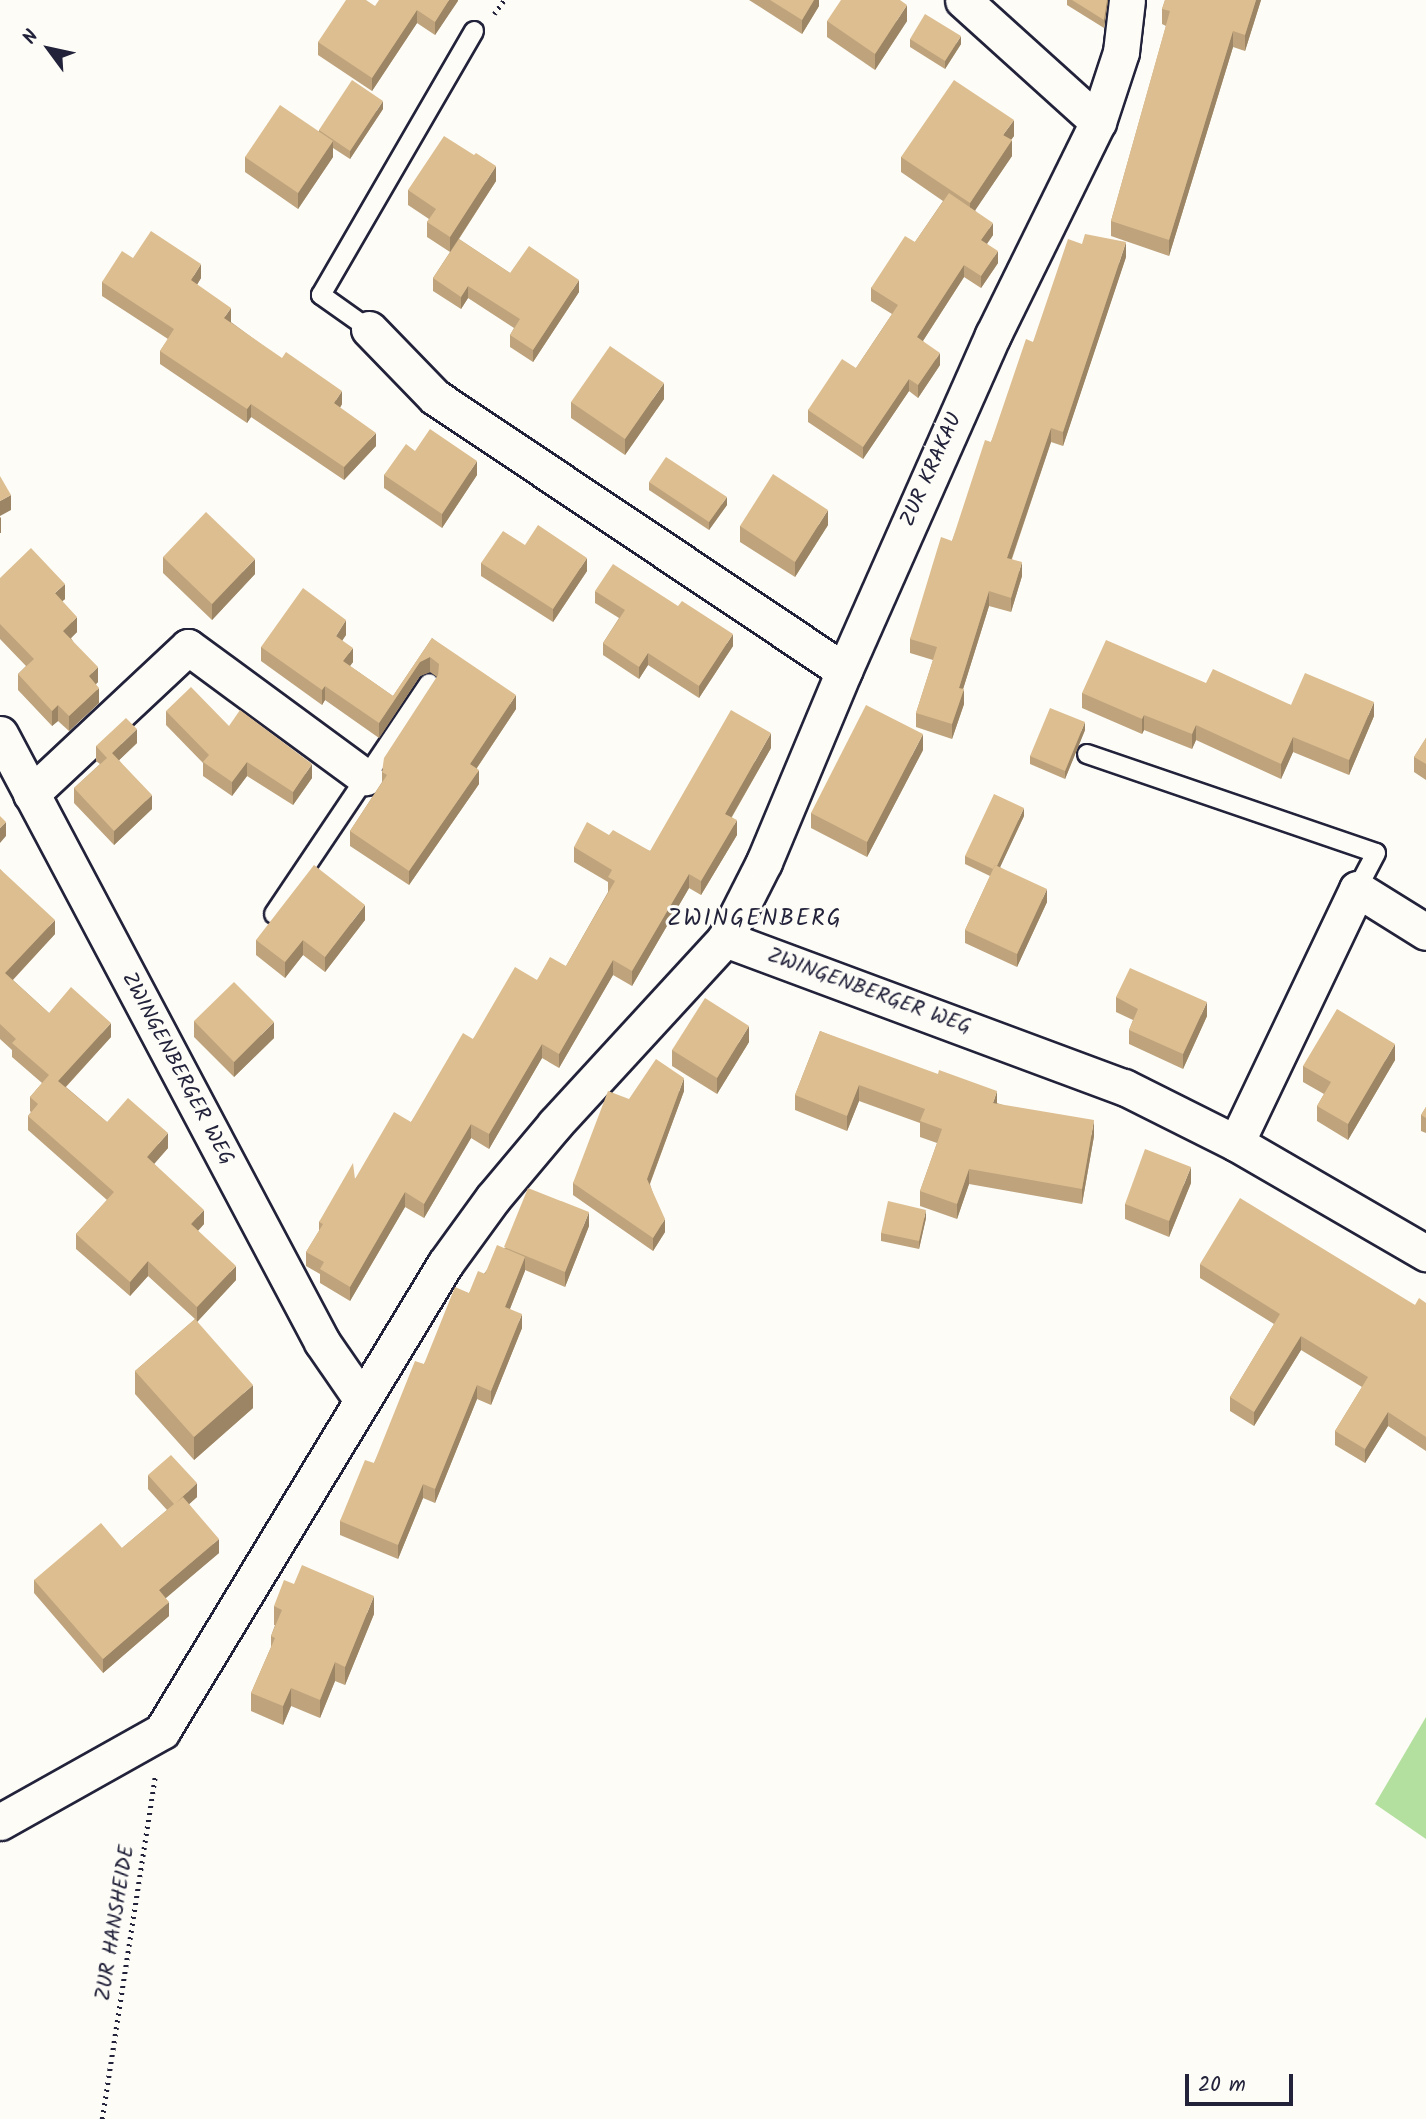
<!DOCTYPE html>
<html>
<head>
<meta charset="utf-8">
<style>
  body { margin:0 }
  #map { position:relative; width:1426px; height:2119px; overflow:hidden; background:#fdfcf7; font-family:Kalam,sans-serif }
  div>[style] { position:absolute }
  .green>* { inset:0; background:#b3e09f }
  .path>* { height:4.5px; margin-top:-2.25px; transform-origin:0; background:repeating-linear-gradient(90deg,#22223b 0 2px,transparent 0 7px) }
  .roads { filter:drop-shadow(2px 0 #22223b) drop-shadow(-2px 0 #22223b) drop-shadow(0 2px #22223b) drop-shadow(0 -2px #22223b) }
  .service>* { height:18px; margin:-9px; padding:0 9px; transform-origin:9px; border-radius:9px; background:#fdfcf7 }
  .minor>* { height:35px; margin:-17.5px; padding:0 17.5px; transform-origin:17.5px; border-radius:17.5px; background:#fdfcf7 }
  .wall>* { inset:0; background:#bea37c }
  .shaded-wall>* { inset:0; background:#9b8565 }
  .building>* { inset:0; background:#ddbe90 }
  span { translate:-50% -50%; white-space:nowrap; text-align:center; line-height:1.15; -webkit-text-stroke:6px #fdfcf7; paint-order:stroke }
  .street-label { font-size:21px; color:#22223b }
  .neighbourhood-label { font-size:23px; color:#22223b; letter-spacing:2px }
  .north { position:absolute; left:14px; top:14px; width:70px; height:70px; -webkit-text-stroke:5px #fdfcf7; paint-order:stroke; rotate:303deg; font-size:19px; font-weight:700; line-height:28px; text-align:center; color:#22223b }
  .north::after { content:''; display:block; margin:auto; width:24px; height:32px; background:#22223b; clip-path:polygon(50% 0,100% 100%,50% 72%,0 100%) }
  .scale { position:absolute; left:1185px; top:2074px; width:108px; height:32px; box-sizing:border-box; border:4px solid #22223b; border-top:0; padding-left:9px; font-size:21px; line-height:24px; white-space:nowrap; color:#22223b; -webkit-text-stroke:5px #fdfcf7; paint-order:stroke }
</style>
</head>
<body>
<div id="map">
  <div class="green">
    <i style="clip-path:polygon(1426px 1717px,1426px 1839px,1375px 1804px)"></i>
  </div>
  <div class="path">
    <i style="left:494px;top:14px;width:17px;rotate:-54deg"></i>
    <i style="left:102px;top:2119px;width:346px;rotate:-81.2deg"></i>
  </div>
  <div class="roads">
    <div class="service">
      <i style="left:369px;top:329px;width:59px;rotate:-144.7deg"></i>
      <i style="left:321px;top:295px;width:305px;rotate:-59.9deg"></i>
      <i style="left:1087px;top:754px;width:305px;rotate:18.9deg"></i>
      <i style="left:1376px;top:853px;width:41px;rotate:117.8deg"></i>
      <i style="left:274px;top:914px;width:278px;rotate:-56.1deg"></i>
    </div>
    <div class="minor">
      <i style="left:963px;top:0;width:182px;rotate:42.1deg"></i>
      <i style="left:369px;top:329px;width:95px;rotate:45.9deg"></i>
      <i style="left:435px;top:397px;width:492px;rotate:33.8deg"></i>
      <i style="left:0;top:734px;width:688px;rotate:62.09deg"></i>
      <i style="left:322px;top:1342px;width:70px;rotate:55.4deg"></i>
      <i style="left:31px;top:794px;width:215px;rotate:-43.1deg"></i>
      <i style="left:188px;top:647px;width:220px;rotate:36.3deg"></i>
      <i style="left:725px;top:939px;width:426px;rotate:20.4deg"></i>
      <i style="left:1124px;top:1087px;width:125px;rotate:26.6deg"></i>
      <i style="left:1236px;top:1143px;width:220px;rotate:30.1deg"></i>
      <i style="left:1236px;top:1143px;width:281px;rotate:-64.5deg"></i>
      <i style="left:1357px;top:889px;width:81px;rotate:31.9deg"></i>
      <i style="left:0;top:1822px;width:186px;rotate:-29.3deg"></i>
      <i style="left:162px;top:1731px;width:546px;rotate:-58.78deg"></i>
      <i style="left:445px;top:1264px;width:82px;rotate:-54deg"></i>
      <i style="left:493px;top:1198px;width:97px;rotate:-50deg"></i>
      <i style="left:555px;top:1124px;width:251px;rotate:-47.4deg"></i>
      <i style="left:725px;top:939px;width:86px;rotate:-63.1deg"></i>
      <i style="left:764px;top:862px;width:207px;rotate:-67.3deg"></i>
      <i style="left:844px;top:671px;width:368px;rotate:-66.1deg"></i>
      <i style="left:993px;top:335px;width:237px;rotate:-63.8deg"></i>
      <i style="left:1098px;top:122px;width:74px;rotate:-71.8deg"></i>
      <i style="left:1121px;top:52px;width:52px;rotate:-83.4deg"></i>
    </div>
  </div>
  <div class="wall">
    <i style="clip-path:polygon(458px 0,435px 35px,417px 23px,372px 91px,318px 55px,318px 42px,375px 6px)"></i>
    <i style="clip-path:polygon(749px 0,819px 0,819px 6px,802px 34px)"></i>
    <i style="clip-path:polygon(1067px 0,1108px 0,1104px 28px,1067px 5px)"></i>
    <i style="clip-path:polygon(1165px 0,1261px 0,1245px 51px,1233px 47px,1169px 256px,1111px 236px,1111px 221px,1166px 26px,1162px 24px,1162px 9px)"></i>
    <i style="clip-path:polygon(827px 21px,907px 21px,875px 70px,827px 37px)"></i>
    <i style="clip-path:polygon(910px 39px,961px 44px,945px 69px,910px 47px)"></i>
    <i style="clip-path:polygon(383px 109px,350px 159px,333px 148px,333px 157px,298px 209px,245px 172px,245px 157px,319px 131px,319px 130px)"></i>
    <i style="clip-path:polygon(1014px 136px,1011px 140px,1012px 156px,975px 210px,993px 235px,987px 244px,998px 263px,981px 288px,964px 277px,923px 341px,940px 365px,918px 398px,909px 391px,863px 459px,808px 422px,808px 410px,856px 368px,892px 314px,871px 301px,871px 288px,915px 242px,943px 201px,901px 172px,901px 157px)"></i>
    <i style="clip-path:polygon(496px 181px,459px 239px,510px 273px,579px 292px,533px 362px,510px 347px,510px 335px,514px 328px,468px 298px,461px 309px,433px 291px,433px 278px,450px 252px,427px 237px,427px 222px,429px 219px,408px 205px,408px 190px)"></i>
    <i style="clip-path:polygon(1126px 257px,1063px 446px,1051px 442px,1012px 559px,1022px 576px,1011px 612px,989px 606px,963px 689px,964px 704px,952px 739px,916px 727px,916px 713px,933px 660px,910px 653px,910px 639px,952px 541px,991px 442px,1033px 342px)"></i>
    <i style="clip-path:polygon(133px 258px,201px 278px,197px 285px,231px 322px,342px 404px,340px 408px,376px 446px,344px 480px,251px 417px,247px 423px,160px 364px,160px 351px,168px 339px,102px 296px,102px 282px)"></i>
    <i style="clip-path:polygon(664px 399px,625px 455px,571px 418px,571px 402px)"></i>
    <i style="clip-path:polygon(415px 451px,477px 475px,442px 528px,384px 488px,384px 475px)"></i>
    <i style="clip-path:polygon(649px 482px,727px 505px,709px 530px,649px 490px)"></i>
    <i style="clip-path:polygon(828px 525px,795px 577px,740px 542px,740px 526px)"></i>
    <i style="clip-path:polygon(525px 545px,587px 571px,553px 622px,481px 576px,481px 563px)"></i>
    <i style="clip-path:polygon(163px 557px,255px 574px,212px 620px,163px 573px)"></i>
    <i style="clip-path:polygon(0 578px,65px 599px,62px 601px,77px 632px,71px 638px,98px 682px,96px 684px,99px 703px,69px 731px,58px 721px,52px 726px,18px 690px,18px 674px,26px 666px,0 639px)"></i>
    <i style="clip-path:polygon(595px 591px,733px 646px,699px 698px,648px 665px,639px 679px,603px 655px,603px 643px,619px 618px,595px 603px)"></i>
    <i style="clip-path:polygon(346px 635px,342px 640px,353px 662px,350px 666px,393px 696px,432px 638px,516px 709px,477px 768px,479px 784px,409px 885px,350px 846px,350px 831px,382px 782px,382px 772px,437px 677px,430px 672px,420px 676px,379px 738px,325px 700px,322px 705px,261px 661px,261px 647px)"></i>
    <i style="clip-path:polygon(1206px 683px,1291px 705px,1374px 716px,1349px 775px,1293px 752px,1281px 779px,1196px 740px,1192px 749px,1144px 730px,1142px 734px,1082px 708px,1082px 693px)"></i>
    <i style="clip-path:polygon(166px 711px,229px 726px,312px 778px,293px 805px,247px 776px,232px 796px,203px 776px,203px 763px,166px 725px)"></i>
    <i style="clip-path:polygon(1085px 730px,1065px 779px,1030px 764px,1030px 756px)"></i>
    <i style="clip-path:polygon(1426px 738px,1426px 780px,1414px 772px,1414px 757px)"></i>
    <i style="clip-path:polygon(137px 743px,119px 760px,152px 809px,114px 845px,74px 803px,74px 788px,100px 764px,96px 761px,96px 746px)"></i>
    <i style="clip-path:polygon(771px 748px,732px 817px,737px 835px,701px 895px,689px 888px,632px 986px,613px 975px,559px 1068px,542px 1058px,489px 1149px,471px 1138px,424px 1218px,405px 1207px,350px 1301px,320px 1283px,320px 1274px,306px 1266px,306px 1252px,319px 1231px,319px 1222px,355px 1179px,411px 1122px,473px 1039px,537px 980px,566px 966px,608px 892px,608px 882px,574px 862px,574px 847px,609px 835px,650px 851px)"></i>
    <i style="clip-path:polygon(923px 750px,867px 857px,811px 828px,811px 813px)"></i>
    <i style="clip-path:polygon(1024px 816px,1000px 867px,1047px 902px,1017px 967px,965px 943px,965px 930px,990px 876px,965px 864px,965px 856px)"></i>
    <i style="clip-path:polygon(0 869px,55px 934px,13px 980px,49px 1013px,111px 1037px,66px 1087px,107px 1122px,168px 1148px,154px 1164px,204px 1224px,198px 1231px,236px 1280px,197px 1322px,253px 1408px,194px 1460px,135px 1394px,135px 1371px,195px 1319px,148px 1276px,130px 1296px,76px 1249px,76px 1234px,107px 1200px,28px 1130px,28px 1116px,31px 1112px,30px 1111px,30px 1097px,42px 1083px,12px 1057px,12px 1050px,0 1039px)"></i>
    <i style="clip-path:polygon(365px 920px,325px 972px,303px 955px,285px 978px,256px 955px,256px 940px)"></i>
    <i style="clip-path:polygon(1116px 997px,1207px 1016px,1183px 1069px,1129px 1044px,1129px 1030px,1133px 1020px,1116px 1012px)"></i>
    <i style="clip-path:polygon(194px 1021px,274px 1038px,234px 1077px,194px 1037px)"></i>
    <i style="clip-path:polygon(820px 1031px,997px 1103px,1094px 1136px,1082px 1204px,969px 1184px,957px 1219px,920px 1206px,920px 1191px,937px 1143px,920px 1137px,920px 1123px,859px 1101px,847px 1131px,795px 1110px,795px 1095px)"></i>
    <i style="clip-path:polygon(749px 1042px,717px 1094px,672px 1066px,672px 1050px)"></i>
    <i style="clip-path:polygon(1395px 1060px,1348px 1140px,1317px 1121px,1317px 1106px,1324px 1094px,1303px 1082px,1303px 1066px)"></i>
    <i style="clip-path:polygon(684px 1091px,650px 1184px,665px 1232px,653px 1251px,573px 1195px,573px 1183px,629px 1099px)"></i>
    <i style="clip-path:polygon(1426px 1107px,1426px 1133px,1421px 1131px,1421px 1115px)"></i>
    <i style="clip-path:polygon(1191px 1183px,1169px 1237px,1125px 1219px,1125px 1204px)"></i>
    <i style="clip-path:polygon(926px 1218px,919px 1249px,881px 1241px,881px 1233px)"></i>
    <i style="clip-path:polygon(589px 1226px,565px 1287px,525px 1270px,510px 1309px,522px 1328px,491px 1405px,477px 1399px,435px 1503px,423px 1498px,398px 1559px,340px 1535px,340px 1521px,374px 1463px,424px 1364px,469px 1293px,504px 1248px)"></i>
    <i style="clip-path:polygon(1200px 1264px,1415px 1305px,1426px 1303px,1426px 1451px,1388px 1426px,1365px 1463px,1335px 1445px,1335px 1431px,1362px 1387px,1301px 1350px,1254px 1426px,1230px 1411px,1230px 1397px,1274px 1324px,1200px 1278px)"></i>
    <i style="clip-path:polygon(148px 1475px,197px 1497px,189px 1504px,219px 1553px,165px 1598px,169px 1616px,103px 1673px,34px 1593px,34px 1580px,122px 1548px,167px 1510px,148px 1489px)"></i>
    <i style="clip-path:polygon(274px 1606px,374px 1614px,345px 1685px,335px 1681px,320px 1718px,291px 1706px,283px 1725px,251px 1711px,251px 1693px,271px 1647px,271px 1636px,275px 1625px,274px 1625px)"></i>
  </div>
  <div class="shaded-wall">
    <i style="clip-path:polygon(449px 0,458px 0,458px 1px,435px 35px,435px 22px)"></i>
    <i style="clip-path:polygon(814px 0,819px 0,819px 6px,802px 34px,802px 20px)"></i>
    <i style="clip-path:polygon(1107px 0,1108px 0,1104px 28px,1104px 20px)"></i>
    <i style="clip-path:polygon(1256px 0,1261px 0,1245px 51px,1245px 35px)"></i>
    <i style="clip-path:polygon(907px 5px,907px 21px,875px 70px,875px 54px)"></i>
    <i style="clip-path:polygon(417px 10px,417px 23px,372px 91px,372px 78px)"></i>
    <i style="clip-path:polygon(1233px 31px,1233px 47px,1169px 256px,1169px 240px)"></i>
    <i style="clip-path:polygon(961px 36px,961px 44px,945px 69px,945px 61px)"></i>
    <i style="clip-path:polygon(383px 101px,383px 109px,350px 159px,350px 151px)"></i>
    <i style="clip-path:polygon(1014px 120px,1014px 136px,1003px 150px,1003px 135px)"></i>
    <i style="clip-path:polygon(1012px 140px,1012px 156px,970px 218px,970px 203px)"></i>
    <i style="clip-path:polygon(333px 141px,333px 157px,298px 209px,298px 193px)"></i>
    <i style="clip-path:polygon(496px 166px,496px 181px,450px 252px,450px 237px)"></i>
    <i style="clip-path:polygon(993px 223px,993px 235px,981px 252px,981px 240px)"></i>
    <i style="clip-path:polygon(1126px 242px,1126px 257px,1063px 446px,1063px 432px)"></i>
    <i style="clip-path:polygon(998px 251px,998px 263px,981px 288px,981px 276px)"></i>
    <i style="clip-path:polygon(201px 264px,201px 278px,191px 294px,191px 280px)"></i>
    <i style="clip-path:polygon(964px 265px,964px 277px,917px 350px,917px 337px)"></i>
    <i style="clip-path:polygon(579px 280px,579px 292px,533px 362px,533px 350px)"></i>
    <i style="clip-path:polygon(468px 286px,468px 298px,461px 309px,461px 297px)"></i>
    <i style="clip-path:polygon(231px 308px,231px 322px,224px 331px,224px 318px)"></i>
    <i style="clip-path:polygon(940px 353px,940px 365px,918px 398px,918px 385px)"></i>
    <i style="clip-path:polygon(909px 379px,909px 391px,863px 459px,863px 447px)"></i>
    <i style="clip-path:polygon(664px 383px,664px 399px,625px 455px,625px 439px)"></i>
    <i style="clip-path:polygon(342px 391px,342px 404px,334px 417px,334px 403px)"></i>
    <i style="clip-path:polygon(251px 404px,251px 417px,247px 423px,247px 409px)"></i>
    <i style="clip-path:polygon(1051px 428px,1051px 442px,1007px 572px,1007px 558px)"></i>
    <i style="clip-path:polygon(376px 433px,376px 446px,344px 480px,344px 467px)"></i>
    <i style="clip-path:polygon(477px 461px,477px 475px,442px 528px,442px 514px)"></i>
    <i style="clip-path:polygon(11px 495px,11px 510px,0 516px,0 501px)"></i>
    <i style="clip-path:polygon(727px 497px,727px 505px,709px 530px,709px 522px)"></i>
    <i style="clip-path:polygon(828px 510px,828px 525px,795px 577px,795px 562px)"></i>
    <i style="clip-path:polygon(1px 517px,1px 533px,0 533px,0 518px)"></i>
    <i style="clip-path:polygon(587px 558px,587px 571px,553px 622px,553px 609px)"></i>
    <i style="clip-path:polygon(255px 559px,255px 574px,212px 620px,212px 604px)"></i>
    <i style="clip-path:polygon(1022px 562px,1022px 576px,1011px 612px,1011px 598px)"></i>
    <i style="clip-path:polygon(65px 584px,65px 599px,55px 608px,55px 593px)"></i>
    <i style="clip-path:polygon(989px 591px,989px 606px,959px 702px,959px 688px)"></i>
    <i style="clip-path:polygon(77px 617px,77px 632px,63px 646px,63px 631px)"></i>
    <i style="clip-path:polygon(346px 620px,346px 635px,336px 650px,336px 636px)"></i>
    <i style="clip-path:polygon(733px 634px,733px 646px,699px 698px,699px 686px)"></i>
    <i style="clip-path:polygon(353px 648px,353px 662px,343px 675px,343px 661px)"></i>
    <i style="clip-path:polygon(648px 653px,648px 665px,639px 679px,639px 667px)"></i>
    <i style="clip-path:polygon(430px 657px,430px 672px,420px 676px,379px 738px,379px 723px,420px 662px)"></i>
    <i style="clip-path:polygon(98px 667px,98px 682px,89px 691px,89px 676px)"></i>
    <i style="clip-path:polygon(325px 686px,325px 700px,322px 705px,322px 690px)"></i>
    <i style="clip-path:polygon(99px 688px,99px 703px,69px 731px,69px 716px)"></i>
    <i style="clip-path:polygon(964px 689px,964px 704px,952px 739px,952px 724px)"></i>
    <i style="clip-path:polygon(516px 695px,516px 709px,470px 778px,470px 764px)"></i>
    <i style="clip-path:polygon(1374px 702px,1374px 716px,1349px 775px,1349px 760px)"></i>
    <i style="clip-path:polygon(58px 705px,58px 721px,52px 726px,52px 711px)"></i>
    <i style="clip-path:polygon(1144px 715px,1144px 730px,1142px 734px,1142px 719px)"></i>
    <i style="clip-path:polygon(1085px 722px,1085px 730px,1065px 779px,1065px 771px)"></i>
    <i style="clip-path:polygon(1196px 725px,1196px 740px,1192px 749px,1192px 734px)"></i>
    <i style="clip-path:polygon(137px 729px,137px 743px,112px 767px,112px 753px)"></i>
    <i style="clip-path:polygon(771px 733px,771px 748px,725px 828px,725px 814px)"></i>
    <i style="clip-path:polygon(923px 734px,923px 750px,867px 857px,867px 842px)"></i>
    <i style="clip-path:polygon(1293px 737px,1293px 752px,1281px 779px,1281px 764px)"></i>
    <i style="clip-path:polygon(247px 762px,247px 776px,232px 796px,232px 782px)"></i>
    <i style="clip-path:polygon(312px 764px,312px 778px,293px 805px,293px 792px)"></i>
    <i style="clip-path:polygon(479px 770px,479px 784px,409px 885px,409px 871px)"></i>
    <i style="clip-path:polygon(152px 795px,152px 809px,114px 845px,114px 831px)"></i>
    <i style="clip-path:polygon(1024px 808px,1024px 816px,995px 878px,995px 870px)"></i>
    <i style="clip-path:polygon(737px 820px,737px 835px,701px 895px,701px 881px)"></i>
    <i style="clip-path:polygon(6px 822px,6px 836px,0 843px,0 828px)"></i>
    <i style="clip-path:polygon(689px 874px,689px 888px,632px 986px,632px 971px)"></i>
    <i style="clip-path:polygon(1047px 889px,1047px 902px,1017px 967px,1017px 954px)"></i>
    <i style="clip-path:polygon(365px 905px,365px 920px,325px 972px,325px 957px)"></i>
    <i style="clip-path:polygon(55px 920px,55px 934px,5px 988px,5px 973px)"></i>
    <i style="clip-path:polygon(303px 940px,303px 955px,285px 978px,285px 962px)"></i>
    <i style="clip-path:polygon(613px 960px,613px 975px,559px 1068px,559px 1054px)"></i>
    <i style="clip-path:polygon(1207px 1002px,1207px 1016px,1183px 1069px,1183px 1054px)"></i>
    <i style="clip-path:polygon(274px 1022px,274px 1038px,234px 1077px,234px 1062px)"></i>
    <i style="clip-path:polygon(111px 1023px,111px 1037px,58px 1095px,58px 1081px)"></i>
    <i style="clip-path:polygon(749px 1026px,749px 1042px,717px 1094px,717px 1078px)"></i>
    <i style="clip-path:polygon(542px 1044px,542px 1058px,489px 1149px,489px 1134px)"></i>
    <i style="clip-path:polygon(1395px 1044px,1395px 1060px,1348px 1140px,1348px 1124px)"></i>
    <i style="clip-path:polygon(684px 1078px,684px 1091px,647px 1191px,647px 1179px)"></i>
    <i style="clip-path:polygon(859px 1085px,859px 1101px,847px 1131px,847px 1116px)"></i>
    <i style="clip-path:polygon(997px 1091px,997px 1106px,993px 1103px)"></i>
    <i style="clip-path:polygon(1094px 1120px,1094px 1136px,1082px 1204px,1082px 1189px)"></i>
    <i style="clip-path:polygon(471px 1124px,471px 1138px,424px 1218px,424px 1204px)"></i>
    <i style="clip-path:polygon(168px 1133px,168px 1148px,147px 1172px,147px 1157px)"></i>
    <i style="clip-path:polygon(1191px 1167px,1191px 1183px,1169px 1237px,1169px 1221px)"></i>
    <i style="clip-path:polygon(969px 1169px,969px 1184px,957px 1219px,957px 1204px)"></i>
    <i style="clip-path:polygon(405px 1192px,405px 1207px,350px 1301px,350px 1287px)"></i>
    <i style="clip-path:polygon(204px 1210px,204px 1224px,191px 1238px,191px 1224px)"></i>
    <i style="clip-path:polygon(926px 1210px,926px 1218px,919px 1249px,919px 1241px)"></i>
    <i style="clip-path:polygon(589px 1212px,589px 1226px,565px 1287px,565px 1272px)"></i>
    <i style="clip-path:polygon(665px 1219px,665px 1232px,653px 1251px,653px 1238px)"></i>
    <i style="clip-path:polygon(525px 1257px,525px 1271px,505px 1321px,505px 1307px)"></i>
    <i style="clip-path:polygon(148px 1261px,148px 1276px,130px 1296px,130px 1282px)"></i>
    <i style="clip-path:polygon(236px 1266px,236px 1280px,197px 1322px,197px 1307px)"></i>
    <i style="clip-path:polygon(522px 1314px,522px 1328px,491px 1405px,491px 1391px)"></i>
    <i style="clip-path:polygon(1301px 1336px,1301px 1350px,1254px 1426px,1254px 1412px)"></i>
    <i style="clip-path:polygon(253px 1385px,253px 1408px,194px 1460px,194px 1437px)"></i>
    <i style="clip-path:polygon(477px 1385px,477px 1399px,435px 1503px,435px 1489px)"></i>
    <i style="clip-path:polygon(1388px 1412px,1388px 1426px,1365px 1463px,1365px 1449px)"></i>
    <i style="clip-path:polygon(197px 1483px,197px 1497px,176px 1516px,176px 1503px)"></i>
    <i style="clip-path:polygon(423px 1484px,423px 1498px,398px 1559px,398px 1545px)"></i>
    <i style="clip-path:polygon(219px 1539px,219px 1553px,159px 1604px,159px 1590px)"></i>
    <i style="clip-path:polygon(374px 1596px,374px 1614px,345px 1685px,345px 1667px)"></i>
    <i style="clip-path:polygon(169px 1602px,169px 1616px,103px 1673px,103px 1659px)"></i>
    <i style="clip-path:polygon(335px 1662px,335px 1681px,320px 1718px,320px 1700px)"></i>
    <i style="clip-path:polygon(291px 1688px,291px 1706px,283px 1725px,283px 1706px)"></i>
  </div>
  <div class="building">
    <i style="clip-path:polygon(346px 0,366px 0,375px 6px,379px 0,449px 0,435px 22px,417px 10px,372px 78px,318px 42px)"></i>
    <i style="clip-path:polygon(770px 0,814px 0,802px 20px)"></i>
    <i style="clip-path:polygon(841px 0,900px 0,907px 5px,875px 54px,827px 21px)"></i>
    <i style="clip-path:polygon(1072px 0,1107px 0,1104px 20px)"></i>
    <i style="clip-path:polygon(1165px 0,1256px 0,1245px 35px,1233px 31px,1169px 240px,1111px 221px,1170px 11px,1162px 9px)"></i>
    <i style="clip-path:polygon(925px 14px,961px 36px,945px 61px,910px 39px)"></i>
    <i style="clip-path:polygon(352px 80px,383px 101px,350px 151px,319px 130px)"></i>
    <i style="clip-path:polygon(954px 80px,1014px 120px,1003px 135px,1012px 140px,970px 203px,901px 157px)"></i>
    <i style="clip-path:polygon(280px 105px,333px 141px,298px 193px,245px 157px)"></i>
    <i style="clip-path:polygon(444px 136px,474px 155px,476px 153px,496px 166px,450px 237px,427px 222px,436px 209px,408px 190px)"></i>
    <i style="clip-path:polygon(949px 193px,993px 223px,981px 240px,998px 251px,981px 276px,964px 265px,917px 337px,940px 353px,918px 385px,909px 379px,863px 447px,808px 410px,842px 359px,856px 368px,879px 334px,898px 305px,871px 288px,905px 236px,915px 242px)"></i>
    <i style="clip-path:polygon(151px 231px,201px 264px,191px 280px,231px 308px,224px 318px,282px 358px,286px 352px,342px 391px,334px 403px,376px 433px,344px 467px,251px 404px,247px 409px,160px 351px,174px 329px,102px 282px,122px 251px,133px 258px)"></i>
    <i style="clip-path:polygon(1085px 234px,1126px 242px,1063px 432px,1051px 428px,1007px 558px,1022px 562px,1011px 598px,989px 591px,959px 688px,964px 689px,952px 724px,916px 713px,937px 647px,910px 639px,941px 537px,952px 541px,985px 440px,991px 442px,1026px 339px,1033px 342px,1068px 239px,1082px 244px)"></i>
    <i style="clip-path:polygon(459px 239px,510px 273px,529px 246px,579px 280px,533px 350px,510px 335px,520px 319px,468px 286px,461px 297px,433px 278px)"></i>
    <i style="clip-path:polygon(610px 346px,664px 383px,625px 439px,571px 402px)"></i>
    <i style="clip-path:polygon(430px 429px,477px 461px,442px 514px,384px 475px,406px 444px,415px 451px)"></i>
    <i style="clip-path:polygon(666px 457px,727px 497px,709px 522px,649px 482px)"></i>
    <i style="clip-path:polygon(773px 474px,828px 510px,795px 562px,740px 526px)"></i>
    <i style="clip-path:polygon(0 476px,11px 495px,0 501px)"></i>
    <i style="clip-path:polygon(206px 512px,255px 559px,212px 604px,163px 557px)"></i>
    <i style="clip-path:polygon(538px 525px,587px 558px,553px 609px,481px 563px,503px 531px,525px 545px)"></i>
    <i style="clip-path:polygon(31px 548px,65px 584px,55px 593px,77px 617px,63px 631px,98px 667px,89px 676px,99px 688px,69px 716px,58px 705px,52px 711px,18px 674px,34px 659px,0 624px,0 578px)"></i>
    <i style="clip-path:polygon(613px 564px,678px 606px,682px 601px,733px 634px,699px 686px,648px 653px,639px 667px,603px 643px,625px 610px,595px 591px)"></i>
    <i style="clip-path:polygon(303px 588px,346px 620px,336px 636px,353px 648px,343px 661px,393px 696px,432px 638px,516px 695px,470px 764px,479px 770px,409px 871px,350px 831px,387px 775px,382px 772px,384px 758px,438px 675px,439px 664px,430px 657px,420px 662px,379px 723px,325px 686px,322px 690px,261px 647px)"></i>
    <i style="clip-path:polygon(1106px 640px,1206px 683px,1213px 669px,1291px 705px,1305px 673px,1374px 702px,1349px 760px,1293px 737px,1281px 764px,1196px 725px,1192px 734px,1144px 715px,1142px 719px,1082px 693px)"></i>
    <i style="clip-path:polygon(191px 687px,229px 726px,240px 710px,312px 764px,293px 792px,247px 762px,232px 782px,203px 762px,209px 755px,166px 711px)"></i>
    <i style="clip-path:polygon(866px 705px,923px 734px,867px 842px,811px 813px)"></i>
    <i style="clip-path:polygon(1050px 708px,1085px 722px,1065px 771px,1030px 756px)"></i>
    <i style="clip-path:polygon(731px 710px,771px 733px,725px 814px,737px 820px,701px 881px,689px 874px,632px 971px,613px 960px,559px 1054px,542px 1044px,489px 1134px,471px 1124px,424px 1204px,405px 1192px,350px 1287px,320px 1269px,324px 1262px,306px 1252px,323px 1224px,319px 1222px,353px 1163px,355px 1179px,394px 1112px,411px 1122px,463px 1033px,473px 1039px,515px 967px,537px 980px,550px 957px,566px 966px,615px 881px,608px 877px,612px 870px,574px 847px,587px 822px,609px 835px,613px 830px,650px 851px)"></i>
    <i style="clip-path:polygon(126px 718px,137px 729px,112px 753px,152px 795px,114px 831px,74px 788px,107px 758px,96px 746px)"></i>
    <i style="clip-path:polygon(1426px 738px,1426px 764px,1414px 757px)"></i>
    <i style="clip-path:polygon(994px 794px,1024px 808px,997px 866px,995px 865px,993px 869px,965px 856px)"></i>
    <i style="clip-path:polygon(0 816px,6px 822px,0 828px)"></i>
    <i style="clip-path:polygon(314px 865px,365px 905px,325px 957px,303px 940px,285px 962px,256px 940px)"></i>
    <i style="clip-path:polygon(995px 865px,1047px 889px,1017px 954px,965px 930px)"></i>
    <i style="clip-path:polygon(0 869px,55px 920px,5px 973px,49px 1013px,71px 987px,111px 1023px,58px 1081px,107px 1122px,128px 1098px,168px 1133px,147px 1157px,204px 1210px,191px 1224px,236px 1266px,197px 1307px,148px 1261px,130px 1282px,76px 1234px,114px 1192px,28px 1116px,38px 1104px,30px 1097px,49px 1075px,12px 1043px,16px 1039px,0 1024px)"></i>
    <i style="clip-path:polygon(1130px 968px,1207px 1002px,1183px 1054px,1129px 1030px,1138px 1009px,1116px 997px)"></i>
    <i style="clip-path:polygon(234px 982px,274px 1022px,234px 1062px,194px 1021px)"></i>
    <i style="clip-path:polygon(705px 998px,749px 1026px,717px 1078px,672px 1050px)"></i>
    <i style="clip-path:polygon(1337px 1009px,1395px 1044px,1348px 1124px,1317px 1106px,1331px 1082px,1303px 1066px)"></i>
    <i style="clip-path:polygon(820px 1031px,938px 1074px,939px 1070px,997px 1091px,993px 1103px,1094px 1120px,1082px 1189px,969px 1169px,957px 1204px,920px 1191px,942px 1129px,920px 1121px,925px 1109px,859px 1085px,847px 1116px,795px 1095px)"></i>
    <i style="clip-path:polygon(656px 1059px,684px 1078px,647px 1179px,665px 1219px,653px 1238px,573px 1183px,608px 1091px,629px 1099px)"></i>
    <i style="clip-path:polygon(1426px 1107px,1426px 1118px,1421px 1115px)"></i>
    <i style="clip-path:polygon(1145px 1149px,1191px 1167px,1169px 1221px,1125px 1204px)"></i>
    <i style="clip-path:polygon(528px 1188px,589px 1212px,565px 1272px,504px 1247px)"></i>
    <i style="clip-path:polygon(1240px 1198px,1415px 1305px,1419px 1298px,1426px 1303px,1426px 1437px,1388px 1412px,1365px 1449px,1335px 1431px,1368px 1377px,1301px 1336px,1254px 1412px,1230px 1397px,1280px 1314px,1200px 1264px)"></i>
    <i style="clip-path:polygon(888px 1201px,926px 1210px,919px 1241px,881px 1233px)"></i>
    <i style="clip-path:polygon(497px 1245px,525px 1257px,505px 1307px,522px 1314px,491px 1391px,477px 1385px,435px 1489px,423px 1484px,398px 1545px,340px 1521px,365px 1460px,374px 1463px,415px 1361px,424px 1364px,455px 1287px,469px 1293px,478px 1271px,485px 1274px)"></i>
    <i style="clip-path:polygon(195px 1319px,253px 1385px,194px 1437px,135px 1371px)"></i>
    <i style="clip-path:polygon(171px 1455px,197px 1483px,176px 1503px,183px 1497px,219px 1539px,159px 1590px,169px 1602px,103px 1659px,34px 1580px,101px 1523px,122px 1548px,174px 1504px,148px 1475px)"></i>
    <i style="clip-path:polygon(302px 1565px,374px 1596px,345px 1667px,335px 1662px,320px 1700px,291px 1688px,283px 1706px,251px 1693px,275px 1638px,271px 1636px,282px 1610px,274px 1606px,284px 1580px,294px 1584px)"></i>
  </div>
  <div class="street-label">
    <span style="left:932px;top:470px;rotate:-66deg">ZUR KRAKAU</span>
    <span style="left:869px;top:992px;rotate:20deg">ZWINGENBERGER WEG</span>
    <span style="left:177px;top:1069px;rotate:62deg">ZWINGENBERGER WEG</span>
    <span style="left:116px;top:1923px;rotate:-81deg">ZUR HANSHEIDE</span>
  </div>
  <div class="neighbourhood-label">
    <span style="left:755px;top:919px">ZWINGENBERG</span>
  </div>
  <div class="north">N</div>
  <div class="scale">20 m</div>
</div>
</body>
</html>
